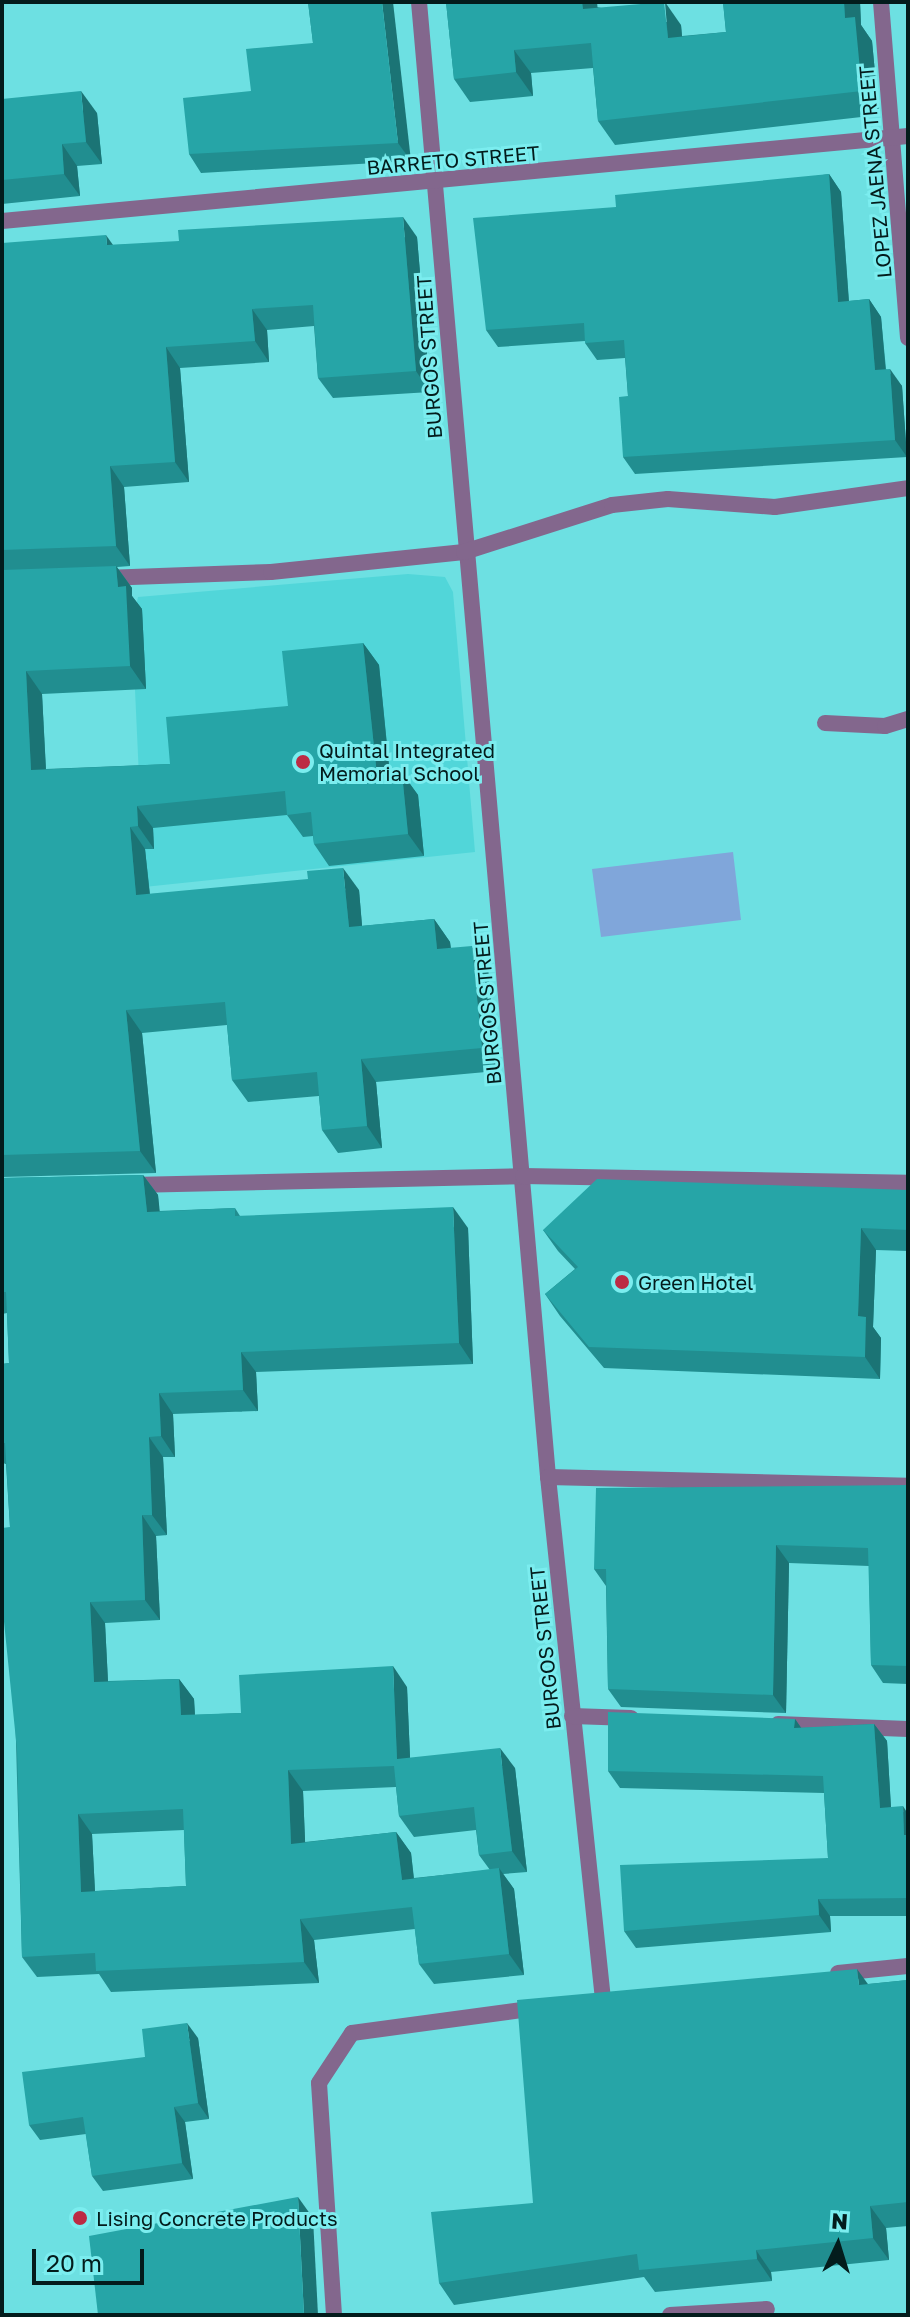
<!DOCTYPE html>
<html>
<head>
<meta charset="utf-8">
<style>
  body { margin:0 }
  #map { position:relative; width:910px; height:2317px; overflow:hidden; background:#6de0e2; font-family:"Golos Text",sans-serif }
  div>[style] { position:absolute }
  .built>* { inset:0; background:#51d6d9 }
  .water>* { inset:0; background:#80a6da }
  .lane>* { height:16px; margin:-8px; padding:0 8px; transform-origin:8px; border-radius:8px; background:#83678d }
  .street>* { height:16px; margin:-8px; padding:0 8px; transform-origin:8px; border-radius:8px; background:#83678d }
  .wall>* { inset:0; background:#218e90 }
  .shaded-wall>* { inset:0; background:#1b7475 }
  .building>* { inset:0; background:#26a5a7 }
  .dots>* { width:22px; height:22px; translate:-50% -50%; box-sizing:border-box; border:4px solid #7bedef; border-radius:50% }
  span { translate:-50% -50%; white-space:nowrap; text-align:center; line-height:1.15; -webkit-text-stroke:6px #7bedef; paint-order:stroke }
  .street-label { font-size:20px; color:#031c1c }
  .poi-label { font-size:20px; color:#031c1c }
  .left { translate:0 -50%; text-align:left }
  .frame { position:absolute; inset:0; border:4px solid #031c1c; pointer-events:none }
  .north { position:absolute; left:798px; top:2205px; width:80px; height:80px; -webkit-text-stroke:6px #7bedef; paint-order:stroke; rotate:4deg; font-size:22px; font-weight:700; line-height:32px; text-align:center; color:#031c1c }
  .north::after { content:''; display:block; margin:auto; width:28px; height:36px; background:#031c1c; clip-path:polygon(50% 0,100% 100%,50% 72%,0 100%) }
  .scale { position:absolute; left:32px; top:2249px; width:112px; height:36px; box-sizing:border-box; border:4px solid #031c1c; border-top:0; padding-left:10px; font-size:24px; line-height:28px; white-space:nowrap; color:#031c1c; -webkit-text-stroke:6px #7bedef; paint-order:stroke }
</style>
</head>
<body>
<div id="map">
  <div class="built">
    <i style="clip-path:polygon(408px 574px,445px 577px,453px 592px,475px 852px,144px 887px,132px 624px,138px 597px)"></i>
  </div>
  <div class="water">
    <i style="clip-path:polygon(733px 852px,741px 920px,601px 937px,592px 869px)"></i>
  </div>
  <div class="lane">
    <i style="left:825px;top:723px;width:60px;rotate:2.9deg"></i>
    <i style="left:885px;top:726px;width:24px;rotate:-17deg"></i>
  </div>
  <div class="street">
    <i style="left:419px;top:2px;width:1481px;rotate:85deg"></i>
    <i style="left:548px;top:1477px;width:525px;rotate:83.99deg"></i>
    <i style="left:881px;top:2px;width:337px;rotate:85.4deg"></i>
    <i style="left:2px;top:221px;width:910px;rotate:-5.36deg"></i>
    <i style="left:104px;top:578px;width:167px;rotate:-2.1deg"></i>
    <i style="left:271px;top:572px;width:194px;rotate:-5.9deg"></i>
    <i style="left:464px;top:552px;width:155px;rotate:-17.6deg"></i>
    <i style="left:612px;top:505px;width:56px;rotate:-6.1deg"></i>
    <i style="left:668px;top:499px;width:107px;rotate:4.3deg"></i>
    <i style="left:775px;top:507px;width:134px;rotate:-8.1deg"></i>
    <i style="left:132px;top:1185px;width:391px;rotate:-1.3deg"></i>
    <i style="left:523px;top:1176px;width:385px;rotate:1deg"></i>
    <i style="left:548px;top:1477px;width:360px;rotate:1.4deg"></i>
    <i style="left:572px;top:1716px;width:59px;rotate:1.9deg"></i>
    <i style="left:778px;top:1724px;width:130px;rotate:2.2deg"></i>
    <i style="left:838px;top:1973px;width:70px;rotate:-5.7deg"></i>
    <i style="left:334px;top:2315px;width:232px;rotate:-93.7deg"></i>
    <i style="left:319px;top:2083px;width:60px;rotate:-56.6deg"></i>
    <i style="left:352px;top:2033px;width:187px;rotate:-7.7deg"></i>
    <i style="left:670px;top:2315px;width:97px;rotate:-3.5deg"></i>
  </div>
  <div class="wall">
    <i style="clip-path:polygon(308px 2px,411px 161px,201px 173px,189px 154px,251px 91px,313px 43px)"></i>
    <i style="clip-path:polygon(446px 2px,597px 2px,597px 7px,681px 25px,682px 36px,726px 32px,723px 2px,860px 2px,861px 25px,872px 41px,879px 115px,615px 145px,598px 121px,593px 68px,531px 73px,533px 96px,470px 102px,454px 79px)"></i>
    <i style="clip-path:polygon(2px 99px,97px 113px,102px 164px,77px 166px,80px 196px,2px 204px)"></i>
    <i style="clip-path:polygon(829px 174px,841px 192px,849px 301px,869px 299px,881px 317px,886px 369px,902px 386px,907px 457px,635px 474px,623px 457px,628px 396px,625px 358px,597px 360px,585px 343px,585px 341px,498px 347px,486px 330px,616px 207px)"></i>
    <i style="clip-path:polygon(417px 237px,430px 392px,333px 398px,318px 378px,314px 326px,267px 330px,269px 362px,180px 368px,189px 482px,124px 487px,130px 566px,117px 567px,132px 588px,132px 596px,142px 609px,146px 689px,42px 694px,46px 769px,170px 764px,288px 706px,363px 643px,379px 665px,390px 774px,402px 773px,418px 795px,424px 856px,329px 866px,314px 844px,313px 836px,303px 837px,287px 815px,153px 828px,154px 849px,145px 849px,150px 894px,359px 890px,362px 926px,434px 919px,450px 942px,451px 948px,488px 969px,497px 1071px,376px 1082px,382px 1148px,338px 1153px,322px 1130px,319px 1096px,248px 1102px,232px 1080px,227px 1025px,142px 1033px,156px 1173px,2px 1177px,2px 243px,113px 245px)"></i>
    <i style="clip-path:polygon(evenodd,143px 1175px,158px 1195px,159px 1211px,235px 1208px,240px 1216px,468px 1228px,473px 1364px,256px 1372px,258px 1411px,173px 1414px,175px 1457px,163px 1457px,167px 1535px,156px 1536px,160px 1620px,105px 1623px,108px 1681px,179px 1679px,194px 1699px,195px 1715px,241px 1713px,407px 1687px,410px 1758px,515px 1768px,527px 1872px,503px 1874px,514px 1889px,524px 1975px,434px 1984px,419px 1964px,415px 1929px,314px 1940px,319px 1983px,111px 1992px,99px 1974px,37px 1977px,22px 1957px,10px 1527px,6px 1464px,5px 1464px,2px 1461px,2px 1364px,9px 1363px,7px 1313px,2px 1314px,2px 1178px,143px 1175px,396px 1787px,399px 1816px,414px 1837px,476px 1830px,479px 1855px,490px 1870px,414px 1878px,411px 1853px,396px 1832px,305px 1842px,303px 1791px,396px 1787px,143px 1175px,184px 1830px,186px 1886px,95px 1891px,92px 1834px,184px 1830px)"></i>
    <i style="clip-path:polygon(908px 1190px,908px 1251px,876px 1250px,873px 1327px,881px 1338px,880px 1379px,604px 1368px,560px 1316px,545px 1294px,575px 1269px,558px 1251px,543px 1230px)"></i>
    <i style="clip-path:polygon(908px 1485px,908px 1684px,883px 1683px,871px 1665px,869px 1566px,789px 1563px,786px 1713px,621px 1707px,608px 1689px,606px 1586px,594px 1569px)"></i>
    <i style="clip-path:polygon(795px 1719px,801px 1728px,874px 1724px,887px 1741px,891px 1807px,908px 1814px,908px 1916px,830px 1916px,831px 1932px,636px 1948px,624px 1931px,828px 1858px,824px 1793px,620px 1788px,608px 1771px)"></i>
    <i style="clip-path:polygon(908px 1980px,908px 2226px,886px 2228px,889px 2260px,771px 2272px,772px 2281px,655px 2292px,644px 2277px,454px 2305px,439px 2283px,533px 2203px,868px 1984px)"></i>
    <i style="clip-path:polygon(198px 2038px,209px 2119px,185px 2122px,193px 2179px,103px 2191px,92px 2176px,86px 2134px,40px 2140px,29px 2125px,145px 2057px)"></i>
  </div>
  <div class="shaded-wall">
    <i style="clip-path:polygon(382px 2px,393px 2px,411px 161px,398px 143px)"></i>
    <i style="clip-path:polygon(582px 2px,597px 2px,600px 32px,583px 9px)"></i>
    <i style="clip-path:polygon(665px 2px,681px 25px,684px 61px,668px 38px)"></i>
    <i style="clip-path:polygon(844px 2px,860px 2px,861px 25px,872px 41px,879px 115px,862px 91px,845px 18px)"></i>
    <i style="clip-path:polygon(514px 50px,531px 73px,533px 96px,516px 72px)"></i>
    <i style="clip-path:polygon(81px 91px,97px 113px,102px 164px,86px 142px)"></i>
    <i style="clip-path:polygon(62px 144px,77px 166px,80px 196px,64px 174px)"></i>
    <i style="clip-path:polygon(829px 174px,841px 192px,850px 319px,838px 302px)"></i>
    <i style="clip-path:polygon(403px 217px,417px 237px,430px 392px,416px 371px)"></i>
    <i style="clip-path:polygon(106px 235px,120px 255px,107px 245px)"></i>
    <i style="clip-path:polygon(869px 299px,881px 317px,887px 387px,875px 370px)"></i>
    <i style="clip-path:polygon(252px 309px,267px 330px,269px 362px,255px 341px)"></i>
    <i style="clip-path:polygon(166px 347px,180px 368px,189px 482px,175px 462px)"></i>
    <i style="clip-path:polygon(890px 369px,902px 386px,907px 457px,895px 440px)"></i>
    <i style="clip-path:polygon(110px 466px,124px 487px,130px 566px,116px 546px)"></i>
    <i style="clip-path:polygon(116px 566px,132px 588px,132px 596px,142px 609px,146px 689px,130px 666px,118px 587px)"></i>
    <i style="clip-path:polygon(363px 643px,379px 665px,392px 798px,377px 775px)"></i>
    <i style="clip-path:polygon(26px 671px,42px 694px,47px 792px,31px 770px)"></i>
    <i style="clip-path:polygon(402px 773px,418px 795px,424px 856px,408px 834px)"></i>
    <i style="clip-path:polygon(137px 806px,153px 828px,154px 849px,138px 826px)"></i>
    <i style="clip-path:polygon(130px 827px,145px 849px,152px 917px,136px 895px)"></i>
    <i style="clip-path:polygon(343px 868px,359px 890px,364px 949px,349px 927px)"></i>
    <i style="clip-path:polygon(434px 919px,450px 942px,453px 972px,437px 949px)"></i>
    <i style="clip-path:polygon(472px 946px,488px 969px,497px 1071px,482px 1048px)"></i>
    <i style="clip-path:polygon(126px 1010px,142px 1033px,156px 1173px,140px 1151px)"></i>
    <i style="clip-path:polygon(361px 1059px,376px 1082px,382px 1148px,367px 1126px)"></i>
    <i style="clip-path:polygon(143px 1175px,158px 1195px,162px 1232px,147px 1212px)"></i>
    <i style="clip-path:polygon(453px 1207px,468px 1228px,473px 1364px,459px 1343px)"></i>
    <i style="clip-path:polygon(861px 1228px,876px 1250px,873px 1327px,881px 1338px,880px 1379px,865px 1357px,858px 1316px)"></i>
    <i style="clip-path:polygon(241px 1352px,256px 1372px,258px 1411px,243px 1390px)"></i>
    <i style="clip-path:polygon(159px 1393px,173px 1414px,175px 1457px,161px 1436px)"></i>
    <i style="clip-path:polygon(149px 1437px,163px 1457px,167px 1535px,152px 1515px)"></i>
    <i style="clip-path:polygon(142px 1515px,156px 1536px,160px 1620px,145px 1600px)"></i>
    <i style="clip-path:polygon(776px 1545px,789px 1563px,786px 1713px,773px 1695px)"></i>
    <i style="clip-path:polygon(90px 1602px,105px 1623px,109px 1703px,94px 1682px)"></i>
    <i style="clip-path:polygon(393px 1666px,407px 1687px,411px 1780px,397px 1759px)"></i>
    <i style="clip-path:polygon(179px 1679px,194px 1699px,196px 1736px,181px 1715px)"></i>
    <i style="clip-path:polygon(795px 1719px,807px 1736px,794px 1728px)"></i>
    <i style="clip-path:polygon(874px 1724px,887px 1741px,892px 1825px,880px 1808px)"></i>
    <i style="clip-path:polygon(500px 1748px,515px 1768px,527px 1872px,512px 1851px)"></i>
    <i style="clip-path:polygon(288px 1770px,303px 1791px,306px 1864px,291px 1844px)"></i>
    <i style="clip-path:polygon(903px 1806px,908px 1814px,908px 1840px,904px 1835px)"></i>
    <i style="clip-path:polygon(78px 1814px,92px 1834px,96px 1912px,81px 1892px)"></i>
    <i style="clip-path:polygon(396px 1832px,411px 1853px,416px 1901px,402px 1880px)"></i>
    <i style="clip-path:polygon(499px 1868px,514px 1889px,524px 1975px,509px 1954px)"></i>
    <i style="clip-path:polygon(818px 1899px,830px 1916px,831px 1932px,819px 1915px)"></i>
    <i style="clip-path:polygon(300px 1919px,314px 1940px,319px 1983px,304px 1962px)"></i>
    <i style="clip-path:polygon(857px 1969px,873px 1991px,859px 1985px)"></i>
    <i style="clip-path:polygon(187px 2023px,198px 2038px,209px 2119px,198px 2103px)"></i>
    <i style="clip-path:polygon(174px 2107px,185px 2122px,193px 2179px,182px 2163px)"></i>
    <i style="clip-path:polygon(298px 2197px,313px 2218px,318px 2315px,304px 2315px)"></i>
    <i style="clip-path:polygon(870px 2206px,886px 2228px,889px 2260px,873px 2238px)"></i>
    <i style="clip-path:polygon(756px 2250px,771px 2272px,772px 2281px,757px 2259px)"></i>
  </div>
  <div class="building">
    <i style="clip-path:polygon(308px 2px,382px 2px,398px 143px,189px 154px,183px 98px,251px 91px,246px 49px,313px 43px)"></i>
    <i style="clip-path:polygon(446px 2px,582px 2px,583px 9px,664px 2px,668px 38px,726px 32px,723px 2px,844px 2px,845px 18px,855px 17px,862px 91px,598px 121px,591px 43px,514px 50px,516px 72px,454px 79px)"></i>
    <i style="clip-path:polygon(81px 91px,86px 142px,62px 144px,64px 174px,2px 180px,2px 99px)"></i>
    <i style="clip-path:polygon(829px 174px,838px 302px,869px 299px,875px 370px,890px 369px,895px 440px,623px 457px,619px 397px,628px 396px,624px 340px,585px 343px,584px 323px,486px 330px,473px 218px,616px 207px,615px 195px)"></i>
    <i style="clip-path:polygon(403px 217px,416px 371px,318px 378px,313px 305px,252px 309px,255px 341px,166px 347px,175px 462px,110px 466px,116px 546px,2px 550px,2px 243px,106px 235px,107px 245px,179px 241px,178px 230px)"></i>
    <i style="clip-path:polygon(116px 566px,118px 587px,126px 586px,130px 666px,26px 671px,31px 770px,170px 764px,166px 717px,288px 706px,282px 651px,363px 643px,377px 775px,402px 773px,408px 834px,314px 844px,311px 812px,287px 815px,285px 791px,137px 806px,138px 826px,130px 827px,136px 895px,308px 879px,307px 871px,343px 868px,349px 927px,434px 919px,437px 949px,472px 946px,482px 1048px,361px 1059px,367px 1126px,322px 1130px,317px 1072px,232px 1080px,225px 1002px,126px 1010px,140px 1151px,2px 1155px,2px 570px)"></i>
    <i style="clip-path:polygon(evenodd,143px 1175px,147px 1212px,235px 1208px,235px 1216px,453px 1207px,459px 1343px,241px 1352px,243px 1390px,159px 1393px,161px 1436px,149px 1437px,152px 1515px,142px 1515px,145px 1600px,90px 1602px,94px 1682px,179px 1679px,181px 1715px,241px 1713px,239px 1675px,393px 1666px,397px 1759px,500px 1748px,512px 1851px,479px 1855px,474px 1807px,399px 1816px,394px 1766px,288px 1770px,291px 1844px,396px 1832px,402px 1880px,499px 1868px,509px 1954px,419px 1964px,412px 1907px,300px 1919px,304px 1962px,96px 1971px,95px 1953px,22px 1957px,17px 1750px,2px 1602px,2px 1528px,10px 1527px,5px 1443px,2px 1443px,2px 1364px,9px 1363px,6px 1292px,2px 1292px,2px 1178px,143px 1175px,183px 1809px,186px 1886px,81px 1892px,78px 1814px,183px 1809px)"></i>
    <i style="clip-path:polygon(597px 1179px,908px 1190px,908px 1230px,861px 1228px,858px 1316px,866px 1317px,865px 1357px,589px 1347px,545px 1294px,578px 1267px,543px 1230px)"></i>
    <i style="clip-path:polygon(908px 1485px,908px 1666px,871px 1665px,868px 1548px,776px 1545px,773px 1695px,608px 1689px,606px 1569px,594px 1569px,596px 1488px)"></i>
    <i style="clip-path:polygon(608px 1712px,795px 1719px,794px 1728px,874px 1724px,880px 1808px,903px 1806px,904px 1835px,908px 1835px,908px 1898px,818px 1899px,819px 1915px,624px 1931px,620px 1865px,828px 1858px,823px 1776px,608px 1771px)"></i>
    <i style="clip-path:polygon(857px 1969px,859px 1985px,908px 1980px,908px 2202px,870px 2206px,873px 2238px,756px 2250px,757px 2259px,639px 2270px,637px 2254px,439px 2283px,431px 2212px,533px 2203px,517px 2000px)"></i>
    <i style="clip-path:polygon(187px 2023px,198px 2103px,174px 2107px,182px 2163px,92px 2176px,83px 2117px,29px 2125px,22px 2072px,145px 2057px,142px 2029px)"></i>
    <i style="clip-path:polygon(298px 2197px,304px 2315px,98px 2315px,89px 2236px)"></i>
  </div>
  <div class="dots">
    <i style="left:303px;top:762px;background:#bc2b44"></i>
    <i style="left:622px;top:1282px;background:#bc2b44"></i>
    <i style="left:80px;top:2218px;background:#bc2b44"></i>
  </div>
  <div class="street-label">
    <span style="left:453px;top:160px;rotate:-5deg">BARRETO STREET</span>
    <span style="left:875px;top:172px;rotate:-95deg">LOPEZ JAENA STREET</span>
    <span style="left:429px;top:357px;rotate:-94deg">BURGOS STREET</span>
    <span style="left:487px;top:1003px;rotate:-95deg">BURGOS STREET</span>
    <span style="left:545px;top:1648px;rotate:-96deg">BURGOS STREET</span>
  </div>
  <div class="poi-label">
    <span class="left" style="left:319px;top:762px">Quintal Integrated<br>Memorial School</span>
    <span class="left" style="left:638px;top:1282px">Green Hotel</span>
    <span class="left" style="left:96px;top:2218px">Lising Concrete Products</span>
  </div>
  <div class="frame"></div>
  <div class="north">N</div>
  <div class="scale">20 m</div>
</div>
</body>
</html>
